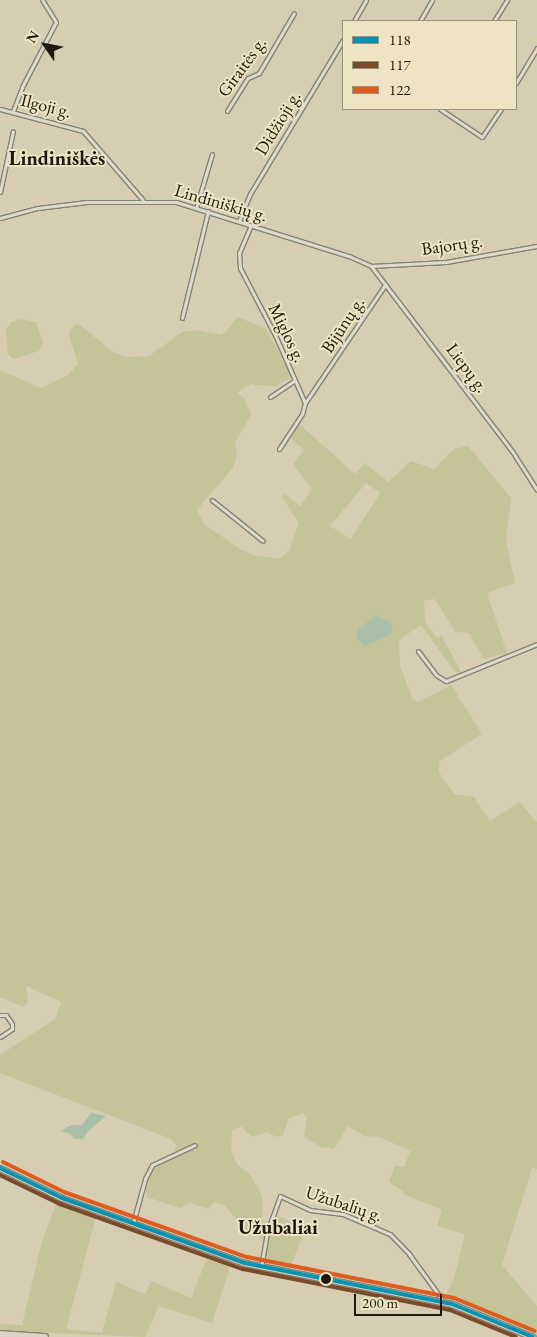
<!DOCTYPE html>
<html>
<head>
<meta charset="utf-8">
<style>
  body { margin:0 }
  #map { position:relative; width:537px; height:1337px; overflow:hidden; background:#d6cdb3; font-family:"EB Garamond",serif }
  div>[style] { position:absolute }
  .green>* { inset:0; background:#c5c499 }
  .water>* { inset:0; background:#a9bfa8 }
  .roads { filter:drop-shadow(1px 0 #878172) drop-shadow(-1px 0 #878172) drop-shadow(0 1px #878172) drop-shadow(0 -1px #878172) }
  .street>* { height:3px; margin:-1.5px; padding:0 1.5px; transform-origin:1.5px; border-radius:1.5px; background:#dedbcd }
  .secondary>* { height:4.5px; margin:-2.25px; padding:0 2.25px; transform-origin:2.25px; border-radius:2.25px; background:#dedbcd }
  .highway>* { height:6px; margin:-3px; padding:0 3px; transform-origin:3px; border-radius:3px; background:#d9d4c5 }
  .bus-1>* { height:4px; margin:-2px; padding:0 2px; transform-origin:2px; border-radius:2px; background:#0593b1 }
  .bus-2>* { height:4px; margin:-2px; padding:0 2px; transform-origin:2px; border-radius:2px; background:#7a4b2a }
  .bus-3>* { height:4px; margin:-2px; padding:0 2px; transform-origin:2px; border-radius:2px; background:#dd5d20 }
  .dots>* { width:14px; height:14px; translate:-50% -50%; box-sizing:border-box; border:2px solid #eee4c4; border-radius:50% }
  span { translate:-50% -50%; white-space:nowrap; text-align:center; line-height:1.15; -webkit-text-stroke:4px #eee4c4; paint-order:stroke }
  .street-label { font-size:18px; color:#1f170e }
  .quarter-label { font-size:20px; color:#1f170e; font-weight:700 }
  .legend { position:absolute; left:342px; top:20px; width:175px; height:90px; box-sizing:border-box; background:#eee4c4; border:1px solid #9b927b; margin:0; padding:6px 9px; list-style:none; font-size:15px; color:#1f170e }
  .legend li { display:flex; align-items:center; gap:10px; height:25px }
  .legend b { width:25px; border:1px solid #9b927b }
  .north { position:absolute; left:20px; top:20px; width:50px; height:50px; -webkit-text-stroke:4px #eee4c4; paint-order:stroke; rotate:303deg; font-size:14px; font-weight:700; line-height:20px; text-align:center; color:#1f170e }
  .north::after { content:''; display:block; margin:auto; width:18px; height:22px; background:#1f170e; clip-path:polygon(50% 0,100% 100%,50% 72%,0 100%) }
  .scale { position:absolute; left:354px; top:1294px; width:88px; height:22px; box-sizing:border-box; border:2px solid #1f170e; border-top:0; padding-left:6px; font-size:15px; line-height:18px; white-space:nowrap; color:#1f170e; -webkit-text-stroke:4px #eee4c4; paint-order:stroke }
</style>
</head>
<body>
<div id="map">
  <div class="green">
    <i style="clip-path:polygon(evenodd,238px 317px,266px 329px,292px 376px,275px 387px,251px 384px,237px 393px,244px 398px,251px 415px,235px 443px,237px 454px,233px 468px,197px 510px,204px 524px,240px 549px,254px 555px,275px 558px,281px 558px,289px 550px,299px 523px,282px 497px,284px 493px,300px 506px,312px 490px,293px 464px,304px 450px,289px 437px,298px 423px,355px 474px,365px 463px,388px 482px,411px 461px,434px 469px,454px 449px,468px 446px,511px 498px,506px 540px,515px 583px,487px 593px,507px 653px,484px 659px,469px 633px,455px 632px,435px 599px,424px 601px,425px 622px,437px 638px,441px 635px,462px 673px,455px 672px,421px 625px,399px 640px,400px 666px,412px 698px,418px 702px,451px 685px,482px 734px,439px 762px,439px 772px,454px 794px,474px 797px,490px 821px,519px 802px,537px 822px,537px 1169px,532px 1168px,502px 1265px,537px 1306px,537px 1334px,478px 1308px,443px 1300px,454px 1279px,465px 1234px,437px 1226px,442px 1210px,403px 1194px,404px 1192px,389px 1182px,395px 1166px,404px 1167px,410px 1151px,380px 1137px,364px 1136px,348px 1126px,334px 1149px,321px 1147px,304px 1137px,307px 1118px,303px 1113px,289px 1118px,283px 1135px,277px 1137px,267px 1132px,252px 1137px,241px 1126px,232px 1131px,231px 1151px,237px 1164px,250px 1174px,262px 1196px,262px 1220px,270px 1226px,275px 1214px,305px 1229px,289px 1271px,260px 1265px,263px 1239px,247px 1231px,225px 1206px,214px 1202px,208px 1209px,191px 1203px,180px 1208px,147px 1197px,145px 1186px,149px 1177px,155px 1168px,175px 1154px,176px 1145px,171px 1139px,0 1073px,0 1055px,55px 1019px,61px 1002px,26px 986px,28px 1002px,23px 1007px,0 997px,0 370px,41px 388px,68px 375px,78px 364px,69px 335px,70px 330px,75px 325px,80px 325px,113px 352px,128px 357px,149px 356px,182px 332px,196px 330px,222px 335px,238px 317px,366px 483px,380px 493px,351px 539px,330px 526px,366px 483px)"></i>
    <i style="clip-path:polygon(21px 319px,36px 322px,43px 343px,39px 351px,13px 359px,8px 354px,6px 330px,11px 322px)"></i>
    <i style="clip-path:polygon(58px 1199px,97px 1213px,66px 1329px,102px 1333px,116px 1282px,145px 1294px,151px 1281px,191px 1298px,209px 1253px,232px 1261px,212px 1323px,159px 1306px,145px 1337px,0 1331px,0 1324px,22px 1325px,42px 1241px)"></i>
  </div>
  <div class="water">
    <i style="clip-path:polygon(377px 615px,391px 623px,393px 630px,388px 636px,364px 646px,356px 638px,358px 629px)"></i>
    <i style="clip-path:polygon(91px 1113px,106px 1116px,89px 1130px,83px 1139px,74px 1139px,71px 1134px,61px 1131px,71px 1125px,82px 1125px)"></i>
  </div>
  <div class="roads">
    <div class="street">
      <i style="left:354px;top:21px;width:24px;rotate:-60deg"></i>
      <i style="left:420px;top:21px;width:24px;rotate:-60deg"></i>
      <i style="left:494px;top:21px;width:25px;rotate:-58deg"></i>
      <i style="left:516px;top:83px;width:41px;rotate:-59deg"></i>
      <i style="left:0;top:109px;width:86px;rotate:14.8deg"></i>
      <i style="left:83px;top:131px;width:91px;rotate:49deg"></i>
      <i style="left:440px;top:109px;width:50px;rotate:33.7deg"></i>
      <i style="left:482px;top:137px;width:34px;rotate:-56deg"></i>
      <i style="left:13px;top:111px;width:26px;rotate:-69deg"></i>
      <i style="left:22px;top:87px;width:73px;rotate:-62.4deg"></i>
      <i style="left:56px;top:22px;width:26px;rotate:-122deg"></i>
      <i style="left:227px;top:111px;width:39px;rotate:-58deg"></i>
      <i style="left:248px;top:78px;width:12px;rotate:-24deg"></i>
      <i style="left:259px;top:73px;width:69px;rotate:-59.7deg"></i>
      <i style="left:0;top:192px;width:62px;rotate:-78deg"></i>
      <i style="left:196px;top:208px;width:56px;rotate:-73.5deg"></i>
      <i style="left:0;top:218px;width:39px;rotate:-15deg"></i>
      <i style="left:38px;top:208px;width:49px;rotate:-7deg"></i>
      <i style="left:87px;top:202px;width:89px"></i>
      <i style="left:176px;top:202px;width:183px;rotate:17.4deg"></i>
      <i style="left:351px;top:257px;width:22px;rotate:24deg"></i>
      <i style="left:371px;top:266px;width:75px;rotate:-3.1deg"></i>
      <i style="left:446px;top:262px;width:92px;rotate:-10deg"></i>
      <i style="left:239px;top:221px;width:29px;rotate:-68deg"></i>
      <i style="left:250px;top:194px;width:180px;rotate:-58.9deg"></i>
      <i style="left:251px;top:225px;width:30px;rotate:113deg"></i>
      <i style="left:239px;top:253px;width:15px;rotate:86deg"></i>
      <i style="left:240px;top:268px;width:78px;rotate:62.4deg"></i>
      <i style="left:276px;top:337px;width:72px;rotate:66.3deg"></i>
      <i style="left:305px;top:403px;width:11px;rotate:105deg"></i>
      <i style="left:302px;top:414px;width:42px;rotate:123.3deg"></i>
      <i style="left:371px;top:266px;width:233px;rotate:52.7deg"></i>
      <i style="left:512px;top:451px;width:46px;rotate:57.3deg"></i>
      <i style="left:182px;top:318px;width:110px;rotate:-76.3deg"></i>
      <i style="left:270px;top:397px;width:30px;rotate:-34deg"></i>
      <i style="left:305px;top:403px;width:143px;rotate:-55.9deg"></i>
      <i style="left:212px;top:500px;width:65px;rotate:38.8deg"></i>
      <i style="left:418px;top:651px;width:30px;rotate:53deg"></i>
      <i style="left:436px;top:675px;width:12px;rotate:31deg"></i>
      <i style="left:446px;top:681px;width:98px;rotate:-22.1deg"></i>
      <i style="left:0;top:1015px;width:6px"></i>
      <i style="left:6px;top:1015px;width:11px;rotate:56deg"></i>
      <i style="left:12px;top:1024px;width:5px;rotate:90deg"></i>
      <i style="left:12px;top:1029px;width:14px;rotate:146deg"></i>
      <i style="left:133px;top:1223px;width:46px;rotate:-74.7deg"></i>
      <i style="left:145px;top:1179px;width:16px;rotate:-63deg"></i>
      <i style="left:152px;top:1165px;width:47px;rotate:-24.9deg"></i>
      <i style="left:261px;top:1267px;width:36px;rotate:-80deg"></i>
      <i style="left:267px;top:1232px;width:38px;rotate:-70deg"></i>
      <i style="left:280px;top:1196px;width:33px;rotate:25deg"></i>
      <i style="left:310px;top:1210px;width:33px;rotate:7deg"></i>
      <i style="left:343px;top:1214px;width:51px;rotate:23.1deg"></i>
      <i style="left:390px;top:1234px;width:28px;rotate:46deg"></i>
      <i style="left:409px;top:1254px;width:54px;rotate:54deg"></i>
      <i style="left:441px;top:1298px;width:3px;rotate:90deg"></i>
    </div>
    <div class="secondary">
      <i style="left:0;top:1168px;width:69px;rotate:25.8deg"></i>
      <i style="left:62px;top:1198px;width:194px;rotate:19.6deg"></i>
      <i style="left:245px;top:1263px;width:211px;rotate:11.2deg"></i>
      <i style="left:452px;top:1304px;width:87px;rotate:22.2deg"></i>
    </div>
    <div class="highway">
      <i style="left:0;top:1334px;width:45px;rotate:3.8deg"></i>
    </div>
  </div>
  <div class="bus-1">
    <i style="left:0;top:1168px;width:69px;rotate:25.8deg"></i>
    <i style="left:62px;top:1198px;width:194px;rotate:19.6deg"></i>
    <i style="left:245px;top:1263px;width:211px;rotate:11.2deg"></i>
    <i style="left:452px;top:1304px;width:87px;rotate:22.2deg"></i>
  </div>
  <div class="bus-2">
    <i style="left:0;top:1175px;width:67px;rotate:25.8deg"></i>
    <i style="left:60px;top:1204px;width:194px;rotate:19.6deg"></i>
    <i style="left:243px;top:1269px;width:211px;rotate:11.2deg"></i>
    <i style="left:450px;top:1310px;width:71px;rotate:22.2deg"></i>
  </div>
  <div class="bus-3">
    <i style="left:3px;top:1162px;width:68px;rotate:26.2deg"></i>
    <i style="left:64px;top:1192px;width:194px;rotate:19.6deg"></i>
    <i style="left:247px;top:1257px;width:211px;rotate:11.2deg"></i>
    <i style="left:454px;top:1298px;width:87px;rotate:22.2deg"></i>
  </div>
  <div class="dots">
    <i style="left:326px;top:1279px;background:#1f170e"></i>
  </div>
  <div class="street-label">
    <span style="left:242px;top:67px;rotate:-54deg">Giraitės g.</span>
    <span style="left:46px;top:106px;rotate:14deg">Ilgoji g.</span>
    <span style="left:278px;top:123px;rotate:-59deg">Didžioji g.</span>
    <span style="left:221px;top:203px;rotate:16deg">Lindiniškių g.</span>
    <span style="left:452px;top:245px;rotate:-8deg">Bajorų g.</span>
    <span style="left:343px;top:325px;rotate:-57deg">Bijūnų g.</span>
    <span style="left:287px;top:333px;rotate:64deg">Miglos g.</span>
    <span style="left:467px;top:368px;rotate:53deg">Liepų g.</span>
    <span style="left:344px;top:1204px;rotate:18deg">Užubalių g.</span>
  </div>
  <div class="quarter-label">
    <span style="left:57px;top:158px">Lindiniškės</span>
    <span style="left:278px;top:1227px">Užubaliai</span>
  </div>
  <ul class="legend">
  <li><b style="height:6px;background:#0593b1"></b>118</li>
  <li><b style="height:6px;background:#7a4b2a"></b>117</li>
  <li><b style="height:6px;background:#dd5d20"></b>122</li>
  </ul>
  <div class="north">N</div>
  <div class="scale">200 m</div>
</div>
</body>
</html>
